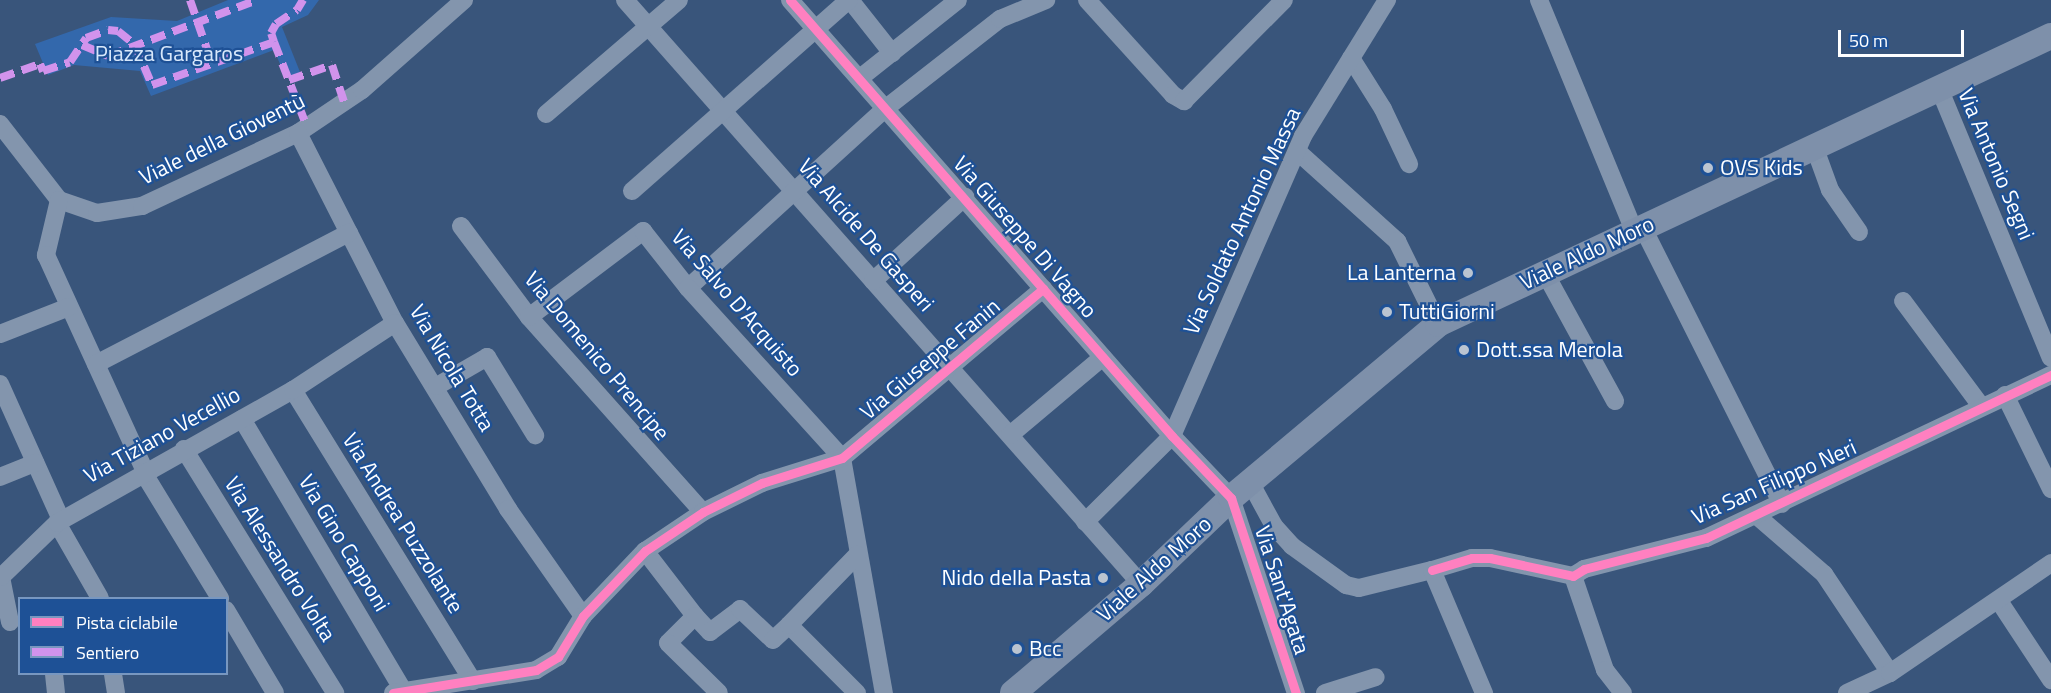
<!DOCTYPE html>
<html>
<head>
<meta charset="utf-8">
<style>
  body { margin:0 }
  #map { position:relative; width:2051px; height:693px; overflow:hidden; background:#39557b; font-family:"Titillium Web",sans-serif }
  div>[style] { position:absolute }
  .green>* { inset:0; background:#3368ac }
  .street>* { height:18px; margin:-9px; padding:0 9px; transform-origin:9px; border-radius:9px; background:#8395ad }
  .secondary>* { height:26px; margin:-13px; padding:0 13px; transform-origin:13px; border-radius:13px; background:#7e90aa }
  .quiet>* { height:8px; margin-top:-4px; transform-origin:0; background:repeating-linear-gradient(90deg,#d193ec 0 15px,transparent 0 23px) }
  .cycleway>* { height:9px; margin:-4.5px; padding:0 4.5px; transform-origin:4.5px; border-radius:4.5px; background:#ff80c0 }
  .dots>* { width:16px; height:16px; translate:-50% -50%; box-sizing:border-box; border:3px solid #1e5196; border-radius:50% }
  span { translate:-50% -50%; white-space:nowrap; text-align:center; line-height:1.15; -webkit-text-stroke:4.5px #1e5196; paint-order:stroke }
  .park-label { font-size:22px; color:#d8e8fb }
  .street-label { font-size:22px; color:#fff }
  .poi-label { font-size:22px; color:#fff }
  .left { translate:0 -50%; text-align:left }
  .right { translate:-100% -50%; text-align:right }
  .legend { position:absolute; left:18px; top:597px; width:210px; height:78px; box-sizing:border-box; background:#1e5196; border:2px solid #7897c0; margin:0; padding:8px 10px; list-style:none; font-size:18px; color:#fff }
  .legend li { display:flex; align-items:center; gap:12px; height:30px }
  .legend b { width:30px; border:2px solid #7897c0 }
  .scale { position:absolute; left:1838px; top:30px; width:126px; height:27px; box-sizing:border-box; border:3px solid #fff; border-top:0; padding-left:8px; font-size:18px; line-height:21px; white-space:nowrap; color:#fff; -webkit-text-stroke:4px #1e5196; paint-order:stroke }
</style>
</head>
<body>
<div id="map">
  <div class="green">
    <i style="clip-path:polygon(228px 0,319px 0,308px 15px,282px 27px,300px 72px,286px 78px,274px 50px,151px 96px,140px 71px,74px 65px,48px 75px,35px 44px,111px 17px,177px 21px)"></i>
  </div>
  <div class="street">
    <i style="left:625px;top:0;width:779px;rotate:48.54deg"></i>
    <i style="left:790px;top:0;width:580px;rotate:48.78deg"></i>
    <i style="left:1172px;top:436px;width:86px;rotate:46.4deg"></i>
    <i style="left:1231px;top:498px;width:206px;rotate:71.6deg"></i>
    <i style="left:850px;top:0;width:68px;rotate:51.6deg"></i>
    <i style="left:1087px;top:0;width:128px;rotate:47.8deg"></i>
    <i style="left:1173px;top:95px;width:13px;rotate:29deg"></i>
    <i style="left:1184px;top:101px;width:142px;rotate:-45.3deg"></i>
    <i style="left:1539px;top:0;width:249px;rotate:67.6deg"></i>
    <i style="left:1351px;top:58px;width:60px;rotate:57.9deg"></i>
    <i style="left:1383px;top:109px;width:61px;rotate:64.7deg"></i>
    <i style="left:860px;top:78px;width:125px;rotate:-38.5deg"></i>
    <i style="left:1939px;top:88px;width:292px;rotate:67.5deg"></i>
    <i style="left:546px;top:114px;width:175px;rotate:-40.6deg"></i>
    <i style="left:0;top:124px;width:96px;rotate:52.2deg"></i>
    <i style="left:59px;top:200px;width:40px;rotate:18.9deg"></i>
    <i style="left:97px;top:213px;width:46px;rotate:-8.8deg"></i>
    <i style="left:142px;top:206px;width:172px;rotate:-25.1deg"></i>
    <i style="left:298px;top:133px;width:77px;rotate:-33.9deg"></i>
    <i style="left:362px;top:90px;width:136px;rotate:-41.4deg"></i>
    <i style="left:298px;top:133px;width:213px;rotate:63deg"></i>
    <i style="left:395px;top:323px;width:218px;rotate:58.7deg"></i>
    <i style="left:508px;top:509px;width:131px;rotate:55deg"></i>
    <i style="left:1814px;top:146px;width:47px;rotate:70deg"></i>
    <i style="left:1830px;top:190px;width:51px;rotate:55.4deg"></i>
    <i style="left:1297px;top:151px;width:135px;rotate:42deg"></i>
    <i style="left:1397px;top:241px;width:93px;rotate:63.7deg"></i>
    <i style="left:632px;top:191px;width:289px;rotate:-41.4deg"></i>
    <i style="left:59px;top:200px;width:57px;rotate:103.3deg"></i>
    <i style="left:46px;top:255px;width:238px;rotate:65.4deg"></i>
    <i style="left:461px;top:226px;width:114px;rotate:53.2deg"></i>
    <i style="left:529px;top:317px;width:261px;rotate:48.3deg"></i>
    <i style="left:1642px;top:226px;width:311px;rotate:63.3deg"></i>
    <i style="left:1545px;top:273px;width:146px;rotate:61.3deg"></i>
    <i style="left:873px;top:281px;width:125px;rotate:-42.4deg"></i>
    <i style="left:688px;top:288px;width:268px;rotate:-42.3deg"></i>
    <i style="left:886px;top:108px;width:145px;rotate:-38deg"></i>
    <i style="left:1000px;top:19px;width:50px;rotate:-22.4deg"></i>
    <i style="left:1903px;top:301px;width:131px;rotate:53.4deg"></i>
    <i style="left:529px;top:317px;width:143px;rotate:-37deg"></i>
    <i style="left:643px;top:231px;width:73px;rotate:51.7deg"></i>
    <i style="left:688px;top:288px;width:229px;rotate:47.8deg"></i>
    <i style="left:0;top:334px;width:74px;rotate:-21.4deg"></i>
    <i style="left:96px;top:364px;width:285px;rotate:-27.4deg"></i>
    <i style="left:0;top:384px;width:149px;rotate:65.8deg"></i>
    <i style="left:437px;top:386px;width:58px;rotate:-30.1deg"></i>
    <i style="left:487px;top:357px;width:92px;rotate:58.4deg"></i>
    <i style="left:293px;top:390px;width:342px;rotate:58.3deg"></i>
    <i style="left:2005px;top:395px;width:105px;rotate:63.9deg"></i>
    <i style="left:242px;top:419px;width:317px;rotate:59.3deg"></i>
    <i style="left:1010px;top:435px;width:121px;rotate:-40deg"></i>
    <i style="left:184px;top:449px;width:287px;rotate:58.2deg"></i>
    <i style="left:842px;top:458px;width:239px;rotate:79.9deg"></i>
    <i style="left:143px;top:472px;width:148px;rotate:58.6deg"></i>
    <i style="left:0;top:477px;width:38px;rotate:-22deg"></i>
    <i style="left:1250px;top:482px;width:50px;rotate:61.4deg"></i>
    <i style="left:1274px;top:526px;width:27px;rotate:48deg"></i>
    <i style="left:1292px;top:546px;width:67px;rotate:35.8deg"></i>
    <i style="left:1346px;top:585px;width:13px;rotate:13deg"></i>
    <i style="left:1359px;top:588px;width:75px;rotate:-13.9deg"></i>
    <i style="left:1432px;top:570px;width:134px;rotate:67.1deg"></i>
    <i style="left:1757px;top:516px;width:89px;rotate:40.9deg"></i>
    <i style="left:1824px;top:574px;width:119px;rotate:56.3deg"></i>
    <i style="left:1085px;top:522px;width:122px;rotate:-44.7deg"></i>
    <i style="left:1172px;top:436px;width:327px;rotate:-66.4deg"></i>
    <i style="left:1303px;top:136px;width:160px;rotate:-58.3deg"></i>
    <i style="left:57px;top:523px;width:86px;rotate:60.2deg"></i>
    <i style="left:645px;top:551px;width:82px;rotate:52.4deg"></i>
    <i style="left:695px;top:616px;width:38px;rotate:135deg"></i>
    <i style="left:668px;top:643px;width:71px;rotate:44.4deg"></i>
    <i style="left:1432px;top:570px;width:42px;rotate:-16.7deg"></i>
    <i style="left:1472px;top:558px;width:18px"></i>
    <i style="left:1490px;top:558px;width:85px;rotate:12.2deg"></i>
    <i style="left:1573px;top:576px;width:13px;rotate:-32deg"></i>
    <i style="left:1584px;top:569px;width:126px;rotate:-14.3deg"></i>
    <i style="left:1706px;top:538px;width:382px;rotate:-25.3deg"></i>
    <i style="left:1573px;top:576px;width:99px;rotate:71.2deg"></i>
    <i style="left:1605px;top:670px;width:29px;rotate:52deg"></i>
    <i style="left:1999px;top:601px;width:95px;rotate:56.6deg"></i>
    <i style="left:226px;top:610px;width:96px;rotate:59.4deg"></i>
    <i style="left:695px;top:616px;width:22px;rotate:47deg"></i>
    <i style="left:710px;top:632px;width:38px;rotate:-37deg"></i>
    <i style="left:740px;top:609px;width:45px;rotate:43.2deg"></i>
    <i style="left:773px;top:640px;width:22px;rotate:-43deg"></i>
    <i style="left:10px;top:622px;width:46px;rotate:-101.3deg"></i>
    <i style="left:1px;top:577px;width:78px;rotate:-44deg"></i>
    <i style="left:57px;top:523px;width:271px;rotate:-29.4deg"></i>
    <i style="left:293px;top:390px;width:122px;rotate:-33.3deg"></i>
    <i style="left:54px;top:674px;width:19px;rotate:84deg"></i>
    <i style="left:113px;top:674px;width:19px;rotate:81deg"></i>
    <i style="left:393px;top:693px;width:145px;rotate:-9.1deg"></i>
    <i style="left:536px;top:670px;width:26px;rotate:-31deg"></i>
    <i style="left:558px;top:657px;width:48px;rotate:-58.6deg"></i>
    <i style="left:583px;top:616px;width:90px;rotate:-46.4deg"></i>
    <i style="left:645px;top:551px;width:70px;rotate:-33.9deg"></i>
    <i style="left:703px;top:512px;width:66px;rotate:-26.2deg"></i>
    <i style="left:762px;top:483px;width:84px;rotate:-17.4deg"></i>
    <i style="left:842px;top:458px;width:263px;rotate:-40.1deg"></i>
    <i style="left:857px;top:693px;width:96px;rotate:-135deg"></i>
    <i style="left:789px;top:625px;width:98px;rotate:-45.8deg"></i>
    <i style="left:1325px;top:693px;width:53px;rotate:-17.4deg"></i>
    <i style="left:1847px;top:693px;width:47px;rotate:-24.9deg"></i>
    <i style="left:1890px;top:673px;width:195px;rotate:-34.3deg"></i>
  </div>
  <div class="secondary">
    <i style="left:1013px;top:693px;width:168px;rotate:-40.4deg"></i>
    <i style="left:1141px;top:584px;width:124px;rotate:-43.7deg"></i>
    <i style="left:1231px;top:498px;width:270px;rotate:-40deg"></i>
    <i style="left:1438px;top:324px;width:677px;rotate:-25.17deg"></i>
  </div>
  <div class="quiet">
    <i style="left:190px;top:0;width:68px;rotate:71deg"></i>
    <i style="left:274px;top:42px;width:9px;rotate:-108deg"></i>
    <i style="left:271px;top:33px;width:10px;rotate:-61deg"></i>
    <i style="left:276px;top:24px;width:25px;rotate:-34deg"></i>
    <i style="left:297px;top:10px;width:12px;rotate:-59deg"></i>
    <i style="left:82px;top:45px;width:28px;rotate:23deg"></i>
    <i style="left:108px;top:56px;width:159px;rotate:-20.6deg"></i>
    <i style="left:0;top:78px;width:42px;rotate:-19.3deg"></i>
    <i style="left:40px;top:64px;width:8px;rotate:67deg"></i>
    <i style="left:43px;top:71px;width:28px;rotate:-18deg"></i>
    <i style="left:70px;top:62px;width:29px;rotate:-56deg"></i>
    <i style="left:86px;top:38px;width:23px;rotate:-20deg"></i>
    <i style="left:108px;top:30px;width:10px;rotate:6deg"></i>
    <i style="left:118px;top:31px;width:22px;rotate:39deg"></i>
    <i style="left:135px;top:45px;width:43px;rotate:67deg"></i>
    <i style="left:152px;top:85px;width:129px;rotate:-19.4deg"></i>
    <i style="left:274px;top:42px;width:91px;rotate:68.8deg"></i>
    <i style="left:289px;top:80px;width:46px;rotate:-19.2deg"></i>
    <i style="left:332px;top:65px;width:39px;rotate:72deg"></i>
  </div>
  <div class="cycleway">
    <i style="left:790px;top:0;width:580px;rotate:48.78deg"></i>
    <i style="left:1172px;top:436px;width:86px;rotate:46.4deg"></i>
    <i style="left:1231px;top:498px;width:206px;rotate:71.6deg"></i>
    <i style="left:1432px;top:570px;width:42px;rotate:-16.7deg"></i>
    <i style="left:1472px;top:558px;width:18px"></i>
    <i style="left:1490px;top:558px;width:85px;rotate:12.2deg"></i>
    <i style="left:1573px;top:576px;width:13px;rotate:-32deg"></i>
    <i style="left:1584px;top:569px;width:126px;rotate:-14.3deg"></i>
    <i style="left:1706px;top:538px;width:382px;rotate:-25.3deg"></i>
    <i style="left:393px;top:693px;width:145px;rotate:-9.1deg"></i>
    <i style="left:536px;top:670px;width:26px;rotate:-31deg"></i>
    <i style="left:558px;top:657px;width:48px;rotate:-58.6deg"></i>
    <i style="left:583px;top:616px;width:90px;rotate:-46.4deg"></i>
    <i style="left:645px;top:551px;width:70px;rotate:-33.9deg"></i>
    <i style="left:703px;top:512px;width:66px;rotate:-26.2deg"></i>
    <i style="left:762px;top:483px;width:84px;rotate:-17.4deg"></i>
    <i style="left:842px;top:458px;width:263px;rotate:-40.1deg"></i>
  </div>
  <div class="dots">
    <i style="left:1708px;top:168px;background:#bac4d1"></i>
    <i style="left:1468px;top:273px;background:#bac4d1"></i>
    <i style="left:1387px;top:312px;background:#bac4d1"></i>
    <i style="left:1464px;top:350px;background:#bac4d1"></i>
    <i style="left:1103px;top:578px;background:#bac4d1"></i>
    <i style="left:1017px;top:649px;background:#bac4d1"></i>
  </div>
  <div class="park-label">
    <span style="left:169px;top:54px">Piazza Gargaros</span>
  </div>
  <div class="street-label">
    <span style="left:222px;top:139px;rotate:-26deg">Viale della Gioventù</span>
    <span style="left:1996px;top:164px;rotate:67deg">Via Antonio Segni</span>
    <span style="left:1242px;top:221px;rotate:-65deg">Via Soldato Antonio Massa</span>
    <span style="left:866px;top:235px;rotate:49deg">Via Alcide De Gasperi</span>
    <span style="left:1025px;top:237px;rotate:49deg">Via Giuseppe Di Vagno</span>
    <span style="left:1587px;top:253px;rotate:-25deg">Viale Aldo Moro</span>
    <span style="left:737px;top:303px;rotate:49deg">Via Salvo D'Acquisto</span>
    <span style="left:597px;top:356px;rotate:50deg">Via Domenico Prencipe</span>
    <span style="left:930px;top:359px;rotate:-40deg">Via Giuseppe Fanin</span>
    <span style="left:452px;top:368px;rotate:59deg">Via Nicola Totta</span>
    <span style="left:162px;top:435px;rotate:-29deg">Via Tiziano Vecellio</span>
    <span style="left:1774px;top:482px;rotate:-24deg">Via San Filippo Neri</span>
    <span style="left:403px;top:523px;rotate:58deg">Via Andrea Puzzolante</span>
    <span style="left:344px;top:543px;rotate:59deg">Via Gino Capponi</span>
    <span style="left:280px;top:559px;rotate:58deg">Via Alessandro Volta</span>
    <span style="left:1154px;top:569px;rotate:-42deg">Viale Aldo Moro</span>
    <span style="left:1282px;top:590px;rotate:72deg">Via Sant'Agata</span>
  </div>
  <div class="poi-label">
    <span class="left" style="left:1720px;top:168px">OVS Kids</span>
    <span class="right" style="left:1456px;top:273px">La Lanterna</span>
    <span class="left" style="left:1399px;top:312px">TuttiGiorni</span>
    <span class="left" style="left:1476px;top:350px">Dott.ssa Merola</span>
    <span class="right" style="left:1091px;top:578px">Nido della Pasta</span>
    <span class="left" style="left:1029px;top:649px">Bcc</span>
  </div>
  <ul class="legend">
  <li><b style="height:8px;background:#ff80c0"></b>Pista ciclabile</li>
  <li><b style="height:8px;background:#d193ec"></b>Sentiero</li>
  </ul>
  <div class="scale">50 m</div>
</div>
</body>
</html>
